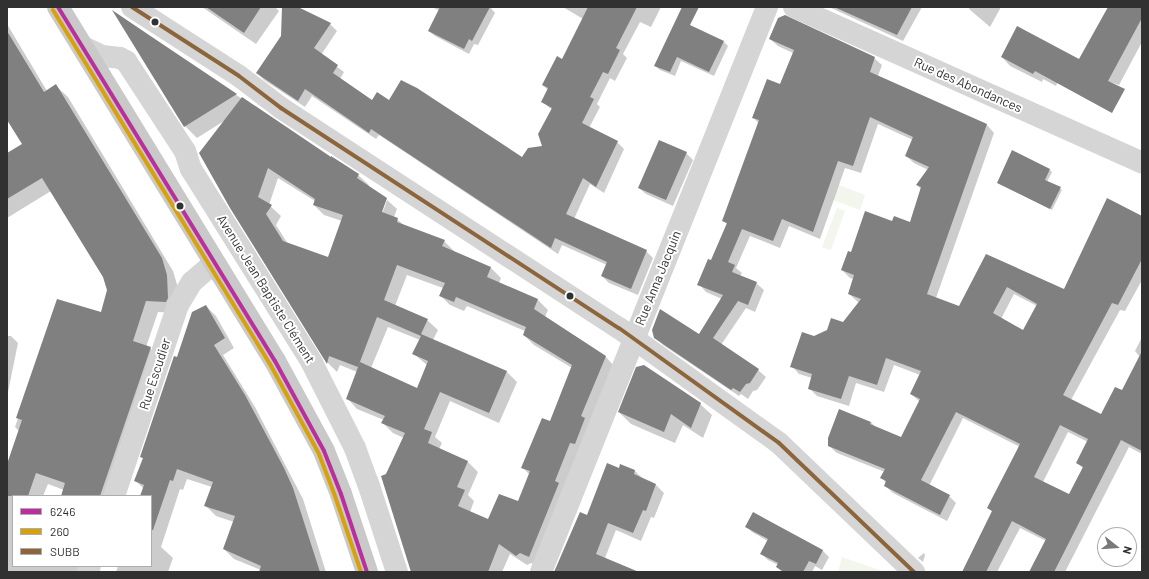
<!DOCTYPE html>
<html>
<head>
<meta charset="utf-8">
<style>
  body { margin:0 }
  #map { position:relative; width:1149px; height:579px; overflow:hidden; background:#fff; font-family:Barlow,sans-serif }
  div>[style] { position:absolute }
  .green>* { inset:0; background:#f2f6ed }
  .shadow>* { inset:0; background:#0003 }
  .building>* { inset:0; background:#808080 }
  .minor>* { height:22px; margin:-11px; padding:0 11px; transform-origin:11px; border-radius:11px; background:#d5d5d5 }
  .major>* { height:22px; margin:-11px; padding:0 11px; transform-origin:11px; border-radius:11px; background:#c9c9c9 }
  .bus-1>* { height:4px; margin:-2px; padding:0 2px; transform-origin:2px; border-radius:2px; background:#bb2e9e }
  .bus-2>* { height:4px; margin:-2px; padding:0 2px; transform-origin:2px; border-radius:2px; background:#d6a20a }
  .bus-3>* { height:4px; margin:-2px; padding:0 2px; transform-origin:2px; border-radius:2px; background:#8d653a }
  .dots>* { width:11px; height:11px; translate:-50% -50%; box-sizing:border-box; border:2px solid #fff; border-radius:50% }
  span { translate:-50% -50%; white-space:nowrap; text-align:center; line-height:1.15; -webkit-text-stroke:4px #fff; paint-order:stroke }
  .street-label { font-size:13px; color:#313131 }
  .frame { position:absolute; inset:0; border:8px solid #313131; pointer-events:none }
  .legend { position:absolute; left:12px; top:495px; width:140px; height:72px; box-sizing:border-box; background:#fff; border:1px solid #adadad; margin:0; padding:5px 7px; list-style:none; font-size:12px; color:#313131 }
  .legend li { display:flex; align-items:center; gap:8px; height:20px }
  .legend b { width:20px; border:1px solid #adadad }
  .north { position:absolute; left:1097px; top:527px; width:40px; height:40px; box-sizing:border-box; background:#fff; border:1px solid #adadad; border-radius:50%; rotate:107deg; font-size:11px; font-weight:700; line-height:16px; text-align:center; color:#313131 }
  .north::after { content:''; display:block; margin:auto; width:14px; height:18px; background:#797979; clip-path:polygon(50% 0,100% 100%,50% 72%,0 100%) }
</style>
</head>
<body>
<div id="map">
  <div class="green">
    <i style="clip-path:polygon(839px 185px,865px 195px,860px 210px,833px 200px)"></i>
    <i style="clip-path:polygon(837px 208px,845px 211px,831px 250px,822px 247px)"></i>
    <i style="clip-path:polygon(842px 557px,885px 572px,838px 572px)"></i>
  </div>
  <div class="shadow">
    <i style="clip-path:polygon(202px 7px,275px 7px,279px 11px,256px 44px)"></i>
    <i style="clip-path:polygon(283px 7px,295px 7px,330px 24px,337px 31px,321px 55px,344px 72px,340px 79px,372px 101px,389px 102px,522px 159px,543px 147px,552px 110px,542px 101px,548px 90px,543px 85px,562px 61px,583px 19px,563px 7px,661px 7px,651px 27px,640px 22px,623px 54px,627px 58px,615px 81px,610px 78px,597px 104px,600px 107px,589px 128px,617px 142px,624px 149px,604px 193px,590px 184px,574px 219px,646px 251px,653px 258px,638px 295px,609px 283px,602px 276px,607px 265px,562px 245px,558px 254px,379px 135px,376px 139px,312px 96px,305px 107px,264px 80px,257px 73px,282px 36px)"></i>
    <i style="clip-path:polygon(432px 7px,490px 7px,495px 13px,478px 45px,474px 44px,469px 54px,435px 36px,429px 31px,440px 11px)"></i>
    <i style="clip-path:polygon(829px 7px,922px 7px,903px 41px)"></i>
    <i style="clip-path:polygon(970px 7px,1001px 7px,990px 27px,969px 9px)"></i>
    <i style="clip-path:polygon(1109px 7px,1142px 7px,1142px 42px,1119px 85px,1063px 68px,1056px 86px,1043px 79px,1042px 82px,1010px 66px,1002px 57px,1079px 60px)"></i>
    <i style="clip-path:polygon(680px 22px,724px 42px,728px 46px,714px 76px,681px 61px,675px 76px,660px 70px,655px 66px)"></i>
    <i style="clip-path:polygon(7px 24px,47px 91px,56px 86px,68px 97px,173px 271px,178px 288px,178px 313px,158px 312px,146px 347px,150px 348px,162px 360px,115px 496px,62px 496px,64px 490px,48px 484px,43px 496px,13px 496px,13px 566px,92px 566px,89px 572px,7px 572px,7px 467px,19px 431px,15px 427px,58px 300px,101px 314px,108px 295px,108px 285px,51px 191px,7px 218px,7px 154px,23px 145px,7px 118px)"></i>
    <i style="clip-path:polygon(evenodd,148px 35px,331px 159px,358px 175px,369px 185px,368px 186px,386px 199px,397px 209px,394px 217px,405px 226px,444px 241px,455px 252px,491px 268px,501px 278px,499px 283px,538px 300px,548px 310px,545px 317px,605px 356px,615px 367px,540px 566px,531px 563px,527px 565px,510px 554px,502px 572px,412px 572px,386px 474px,404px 438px,393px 433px,383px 423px,384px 420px,357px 409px,347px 398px,357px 372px,340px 365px,337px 372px,328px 363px,231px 207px,224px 121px,197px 138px,185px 126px,148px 35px,278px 178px,315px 201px,314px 205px,324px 215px,342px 221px,328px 259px,288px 244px,276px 225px,281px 216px,269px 205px,278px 178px,148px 35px,385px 200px,387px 200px,381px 217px,379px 216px,385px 200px,148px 35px,407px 275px,443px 288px,440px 295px,450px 305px,464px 311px,467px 306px,525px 331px,524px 335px,534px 345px,572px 368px,550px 423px,522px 467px,530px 475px,519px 503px,489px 520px,470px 512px,474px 501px,468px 495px,478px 472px,468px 462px,439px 449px,442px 443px,435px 437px,450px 401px,499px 423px,517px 382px,507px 372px,433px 340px,438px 330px,427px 320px,395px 306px,407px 275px,148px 35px,388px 327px,420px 340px,414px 354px,428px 366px,417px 389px,371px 368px,388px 327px)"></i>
    <i style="clip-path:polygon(evenodd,770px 39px,874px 58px,882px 65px,878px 76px,987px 125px,994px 133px,936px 298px,960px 307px,986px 256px,1064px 290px,1142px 217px,1142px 280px,1125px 311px,1120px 310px,1071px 400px,1102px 415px,1123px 391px,1140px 357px,1135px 351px,1141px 339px,1142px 340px,1142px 454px,1129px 447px,1065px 572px,1031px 572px,1046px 541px,1020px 528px,997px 572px,963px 572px,993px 512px,989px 508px,1020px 447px,963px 418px,929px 486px,949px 496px,956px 503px,947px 521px,893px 493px,885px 486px,886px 483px,882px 478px,885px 472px,837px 453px,829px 446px,871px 422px,876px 428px,902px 439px,920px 402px,911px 394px,920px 375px,894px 365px,884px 392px,856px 383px,849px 406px,817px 396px,809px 388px,812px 378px,799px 374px,792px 366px,814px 337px,843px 323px,859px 303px,849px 294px,854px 279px,850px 278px,842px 270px,851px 253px,892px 222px,910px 223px,922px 190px,917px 185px,928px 170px,914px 163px,906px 156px,913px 140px,878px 124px,861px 173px,845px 168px,820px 239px,789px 226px,780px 248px,750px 236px,736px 268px,742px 273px,740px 276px,756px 283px,764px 290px,755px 312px,746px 308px,721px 345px,758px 370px,766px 377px,757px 390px,753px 391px,748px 399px,741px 394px,739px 396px,663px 345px,655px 337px,699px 335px,722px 299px,706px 292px,699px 284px,712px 261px,727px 224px,723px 221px,759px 124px,753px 117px,780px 85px,793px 53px,778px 46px,770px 39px,1014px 294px,1037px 306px,1024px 331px,1001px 319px,1014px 294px,770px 39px,1068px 432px,1088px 442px,1078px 463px,1083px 468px,1069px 495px,1043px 482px,1068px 432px)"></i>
    <i style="clip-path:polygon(686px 153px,693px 160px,673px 206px,646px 194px,639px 188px)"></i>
    <i style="clip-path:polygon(1050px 170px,1052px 172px,1047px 182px,1062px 190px,1052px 210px,998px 183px)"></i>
    <i style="clip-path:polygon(206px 306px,216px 316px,234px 348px,223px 355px,255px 407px,303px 499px,326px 572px,260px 572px,261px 570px,234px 559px,224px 549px,234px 522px,216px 516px,206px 506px,212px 487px,187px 479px,183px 490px,180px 489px,161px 547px,173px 558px,168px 572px,116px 572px,118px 566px,151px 566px,151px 496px,141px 496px,144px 489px,136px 481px,144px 459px,141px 457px,178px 358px)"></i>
    <i style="clip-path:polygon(7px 336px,11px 336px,18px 343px,7px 397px)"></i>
    <i style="clip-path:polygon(700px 404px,712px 415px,703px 438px,683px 425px,675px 443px,631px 424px,619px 412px)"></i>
    <i style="clip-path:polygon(621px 466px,635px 471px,643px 479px,656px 485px,664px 493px,654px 518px,651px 517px,641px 541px,616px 530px,605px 558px,631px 572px,555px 572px,587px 516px)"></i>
    <i style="clip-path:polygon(753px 513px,823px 551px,829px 557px,822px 570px,815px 566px,812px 572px,782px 572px,777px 567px,778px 565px,768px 560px,762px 554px,768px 541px,752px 532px,746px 526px)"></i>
    <i style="clip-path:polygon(924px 553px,925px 555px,923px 562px,918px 558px)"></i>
  </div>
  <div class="building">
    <i style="clip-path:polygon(206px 7px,261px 7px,244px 33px)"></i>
    <i style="clip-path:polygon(282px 7px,298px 7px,331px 23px,314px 48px,338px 65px,333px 73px,372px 100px,377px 92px,389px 100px,401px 80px,417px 88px,522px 157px,528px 148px,542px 146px,538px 134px,552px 108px,541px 102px,548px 88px,542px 85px,557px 56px,562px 59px,588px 7px,637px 7px,616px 48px,620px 50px,608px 74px,603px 72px,590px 97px,594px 99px,582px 123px,618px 141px,596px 187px,583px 178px,566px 214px,647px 250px,631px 289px,601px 276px,607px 262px,555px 238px,551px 248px,371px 129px,369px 133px,305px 89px,298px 101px,256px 73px,281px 36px)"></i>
    <i style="clip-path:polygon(440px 7px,490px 7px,472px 41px,469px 39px,464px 49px,428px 31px)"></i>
    <i style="clip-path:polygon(682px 7px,699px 7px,690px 25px,724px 41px,709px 72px,677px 57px,670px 72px,654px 66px)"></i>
    <i style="clip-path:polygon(834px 7px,912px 7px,897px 35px)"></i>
    <i style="clip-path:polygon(1108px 7px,1142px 7px,1142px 18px,1108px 81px,1125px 89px,1112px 113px,1035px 71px,1033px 74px,1001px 57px,1017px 26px,1079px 59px)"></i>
    <i style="clip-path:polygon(112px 10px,149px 35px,237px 94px,184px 127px)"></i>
    <i style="clip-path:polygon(evenodd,785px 15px,875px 57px,870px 72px,987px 124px,927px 294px,959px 306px,986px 254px,1064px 289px,1107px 198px,1142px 216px,1142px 259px,1118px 305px,1112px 303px,1063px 395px,1101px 414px,1115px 387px,1122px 390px,1142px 351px,1142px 451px,1121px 440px,1054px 572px,1029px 572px,1046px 539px,1012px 521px,986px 572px,962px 572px,992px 511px,987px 508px,1020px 444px,956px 412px,921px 480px,950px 495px,940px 515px,884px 486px,886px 481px,880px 478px,885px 469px,828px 446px,828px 438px,839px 409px,871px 422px,870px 424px,901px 437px,920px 399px,910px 394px,921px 371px,886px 358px,877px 385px,849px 376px,841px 399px,808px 389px,812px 374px,790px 367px,802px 332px,814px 336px,827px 330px,831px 318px,843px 322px,861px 299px,848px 294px,854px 275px,841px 270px,848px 251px,851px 252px,865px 211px,892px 221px,894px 216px,910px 222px,921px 187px,916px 185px,929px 167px,905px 156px,913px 137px,870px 117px,853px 166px,838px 161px,813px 232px,782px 219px,773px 241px,742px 229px,728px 262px,735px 265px,732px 272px,757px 282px,748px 305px,738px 301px,713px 338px,759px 369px,750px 383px,746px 384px,740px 392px,733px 388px,731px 390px,654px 338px,652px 330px,660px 309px,699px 334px,723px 295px,697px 285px,708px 259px,711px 260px,727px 223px,722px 221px,759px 120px,752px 118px,767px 79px,780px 84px,794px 50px,769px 39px,778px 18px,785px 15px,1007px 287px,1037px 304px,1023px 330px,993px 313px,1007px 287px,785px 15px,1060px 425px,1088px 439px,1076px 463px,1083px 467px,1069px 494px,1034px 477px,1060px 425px)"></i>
    <i style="clip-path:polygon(7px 31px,44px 92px,56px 84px,162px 258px,167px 275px,168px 298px,166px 302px,146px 301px,133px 341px,151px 347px,100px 496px,61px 496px,65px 483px,36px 473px,28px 496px,7px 496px,7px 464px,22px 420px,16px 418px,57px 299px,101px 312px,107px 290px,103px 277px,42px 178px,7px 199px,7px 153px,22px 144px,7px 120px)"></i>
    <i style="clip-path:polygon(evenodd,242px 97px,331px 157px,331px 156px,359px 174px,357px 178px,387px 198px,382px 212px,398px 218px,397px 222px,445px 240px,442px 246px,491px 267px,487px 277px,538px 299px,534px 309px,606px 356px,581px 416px,585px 418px,575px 444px,570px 443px,555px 481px,559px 483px,529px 557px,520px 553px,516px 556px,499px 544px,488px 572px,411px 572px,381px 476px,386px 474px,405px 433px,381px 423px,385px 416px,346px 399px,360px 362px,417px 388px,428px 361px,412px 354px,421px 336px,377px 317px,358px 367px,329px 356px,327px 364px,230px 208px,199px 153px,242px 97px,268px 168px,315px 199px,313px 205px,343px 215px,328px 257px,283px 241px,266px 214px,272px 205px,258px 197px,268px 168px,242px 97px,397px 265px,445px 283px,439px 296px,454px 302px,456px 297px,526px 327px,523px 335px,572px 365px,550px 421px,542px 418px,521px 468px,530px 471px,518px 501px,499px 494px,488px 519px,458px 506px,465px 490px,457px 487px,468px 461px,428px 443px,432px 432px,424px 429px,440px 392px,489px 413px,507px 371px,421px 334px,428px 319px,384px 300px,397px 265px)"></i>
    <i style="clip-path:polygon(659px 140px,687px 152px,666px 200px,638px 188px)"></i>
    <i style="clip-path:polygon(1012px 150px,1050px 169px,1045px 180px,1061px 187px,1050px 209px,997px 183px)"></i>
    <i style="clip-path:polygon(206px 305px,225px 338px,214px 345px,245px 395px,284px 468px,293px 488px,320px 572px,259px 572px,261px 566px,223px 549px,235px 516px,204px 506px,213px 482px,177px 469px,173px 481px,170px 480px,153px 530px,151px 530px,151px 496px,140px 496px,144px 485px,134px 481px,143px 458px,140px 457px,174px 356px,177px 357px,192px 312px)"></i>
    <i style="clip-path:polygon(644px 365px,701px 403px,691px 428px,671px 414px,664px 432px,618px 412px,636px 367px)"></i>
    <i style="clip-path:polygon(607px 463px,619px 468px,620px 464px,635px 470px,634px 474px,656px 484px,646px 511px,643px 510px,633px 533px,608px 523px,596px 554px,639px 572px,554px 572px,580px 512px,587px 515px)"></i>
    <i style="clip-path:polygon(753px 512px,823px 550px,816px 564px,809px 561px,803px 572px,784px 572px,776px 567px,778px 563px,760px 554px,768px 539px,745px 527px)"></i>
  </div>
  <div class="minor">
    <i style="left:132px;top:7px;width:127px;rotate:32.8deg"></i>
    <i style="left:239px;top:76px;width:53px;rotate:37.3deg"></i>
    <i style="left:281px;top:108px;width:403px;rotate:33.1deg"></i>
    <i style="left:619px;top:328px;width:197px;rotate:35.7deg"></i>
    <i style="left:779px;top:443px;width:187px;rotate:43.7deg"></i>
    <i style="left:794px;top:7px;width:381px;rotate:24.1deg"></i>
    <i style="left:83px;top:47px;width:21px;rotate:25deg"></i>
    <i style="left:102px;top:56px;width:18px;rotate:6deg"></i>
    <i style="left:120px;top:58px;width:7px;rotate:27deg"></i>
    <i style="left:126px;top:61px;width:108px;rotate:56.8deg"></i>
    <i style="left:185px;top:151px;width:19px;rotate:72deg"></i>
    <i style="left:191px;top:169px;width:229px;rotate:58deg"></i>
    <i style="left:312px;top:363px;width:95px;rotate:63.2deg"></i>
    <i style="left:355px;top:448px;width:37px;rotate:70deg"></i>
    <i style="left:368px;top:483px;width:94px;rotate:72deg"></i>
    <i style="left:114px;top:496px;width:201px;rotate:-71.5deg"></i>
    <i style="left:178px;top:305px;width:27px;rotate:-59deg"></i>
    <i style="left:192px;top:282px;width:29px;rotate:-41deg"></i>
    <i style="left:88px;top:572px;width:6px;rotate:-72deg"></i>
    <i style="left:541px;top:572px;width:609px;rotate:-68.2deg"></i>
  </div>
  <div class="major">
    <i style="left:58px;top:7px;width:415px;rotate:58.5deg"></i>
    <i style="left:275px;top:361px;width:102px;rotate:61.4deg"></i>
    <i style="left:324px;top:451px;width:46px;rotate:68.4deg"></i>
    <i style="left:341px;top:494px;width:82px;rotate:71.6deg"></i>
  </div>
  <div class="bus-1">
    <i style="left:58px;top:7px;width:415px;rotate:58.5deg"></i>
    <i style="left:275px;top:361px;width:102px;rotate:61.4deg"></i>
    <i style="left:324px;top:451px;width:46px;rotate:68.4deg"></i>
    <i style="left:341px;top:494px;width:82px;rotate:71.6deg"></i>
  </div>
  <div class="bus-2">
    <i style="left:53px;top:10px;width:415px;rotate:58.5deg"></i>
    <i style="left:270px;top:364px;width:102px;rotate:61.4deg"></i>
    <i style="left:319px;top:454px;width:45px;rotate:69.1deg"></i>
    <i style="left:335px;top:496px;width:80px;rotate:71.1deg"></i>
  </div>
  <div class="bus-3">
    <i style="left:132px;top:7px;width:127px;rotate:32.8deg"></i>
    <i style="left:239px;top:76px;width:53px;rotate:37.3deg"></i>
    <i style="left:281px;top:108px;width:403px;rotate:33.1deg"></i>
    <i style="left:619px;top:328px;width:197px;rotate:35.7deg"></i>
    <i style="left:779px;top:443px;width:187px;rotate:43.7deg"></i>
  </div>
  <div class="dots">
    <i style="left:155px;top:22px;background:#313131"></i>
    <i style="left:180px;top:206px;background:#313131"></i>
    <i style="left:570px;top:296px;background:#313131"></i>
  </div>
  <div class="street-label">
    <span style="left:968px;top:85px;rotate:24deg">Rue des Abondances</span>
    <span style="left:658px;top:278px;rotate:-68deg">Rue Anna Jacquin</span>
    <span style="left:266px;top:289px;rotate:58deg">Avenue Jean Baptiste Clément</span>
    <span style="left:155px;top:374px;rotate:-72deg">Rue Escudier</span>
  </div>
  <div class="frame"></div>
  <ul class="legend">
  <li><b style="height:5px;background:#bb2e9e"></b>6246</li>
  <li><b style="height:5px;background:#d6a20a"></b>260</li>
  <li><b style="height:5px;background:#8d653a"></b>SUBB</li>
  </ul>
  <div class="north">N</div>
</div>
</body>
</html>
